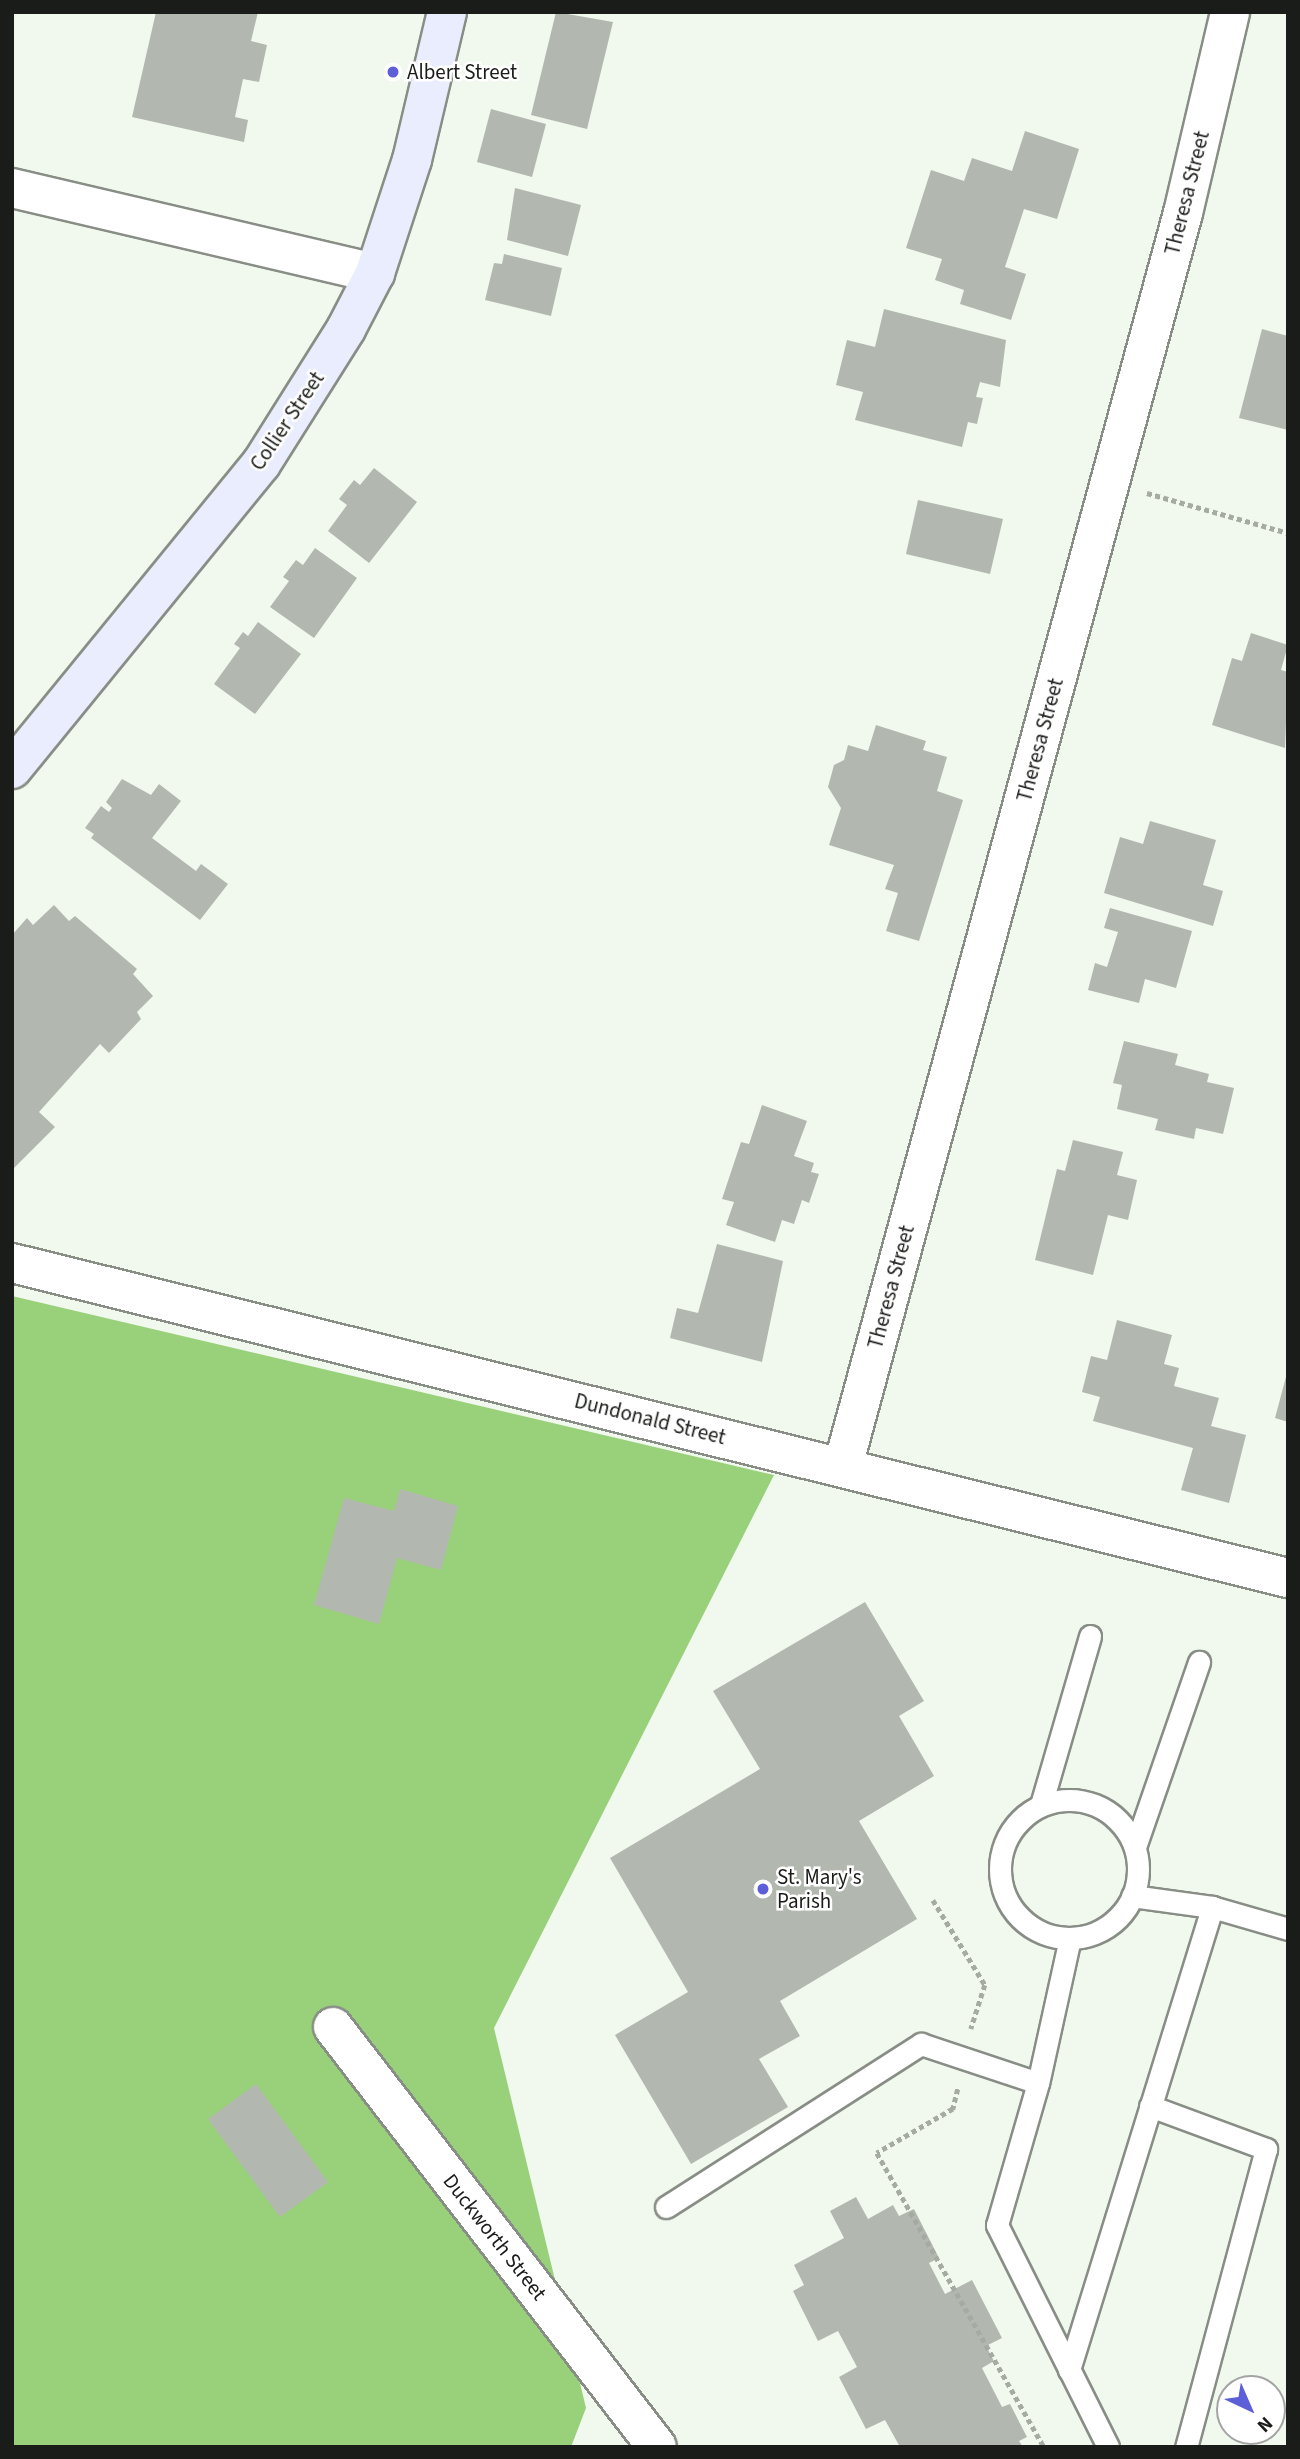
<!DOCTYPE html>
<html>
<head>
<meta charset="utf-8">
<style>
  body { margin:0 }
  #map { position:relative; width:1300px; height:2459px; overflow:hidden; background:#f1f8ee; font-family:"Source Sans 3",sans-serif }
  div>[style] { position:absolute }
  .forest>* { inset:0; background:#99d17b }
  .building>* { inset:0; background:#b2b8af }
  .path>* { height:4.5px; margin-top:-2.25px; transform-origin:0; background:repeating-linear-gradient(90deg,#a5aaa2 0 5px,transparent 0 8.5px) }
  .roads { filter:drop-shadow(2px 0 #888e86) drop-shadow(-2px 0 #888e86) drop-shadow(0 2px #888e86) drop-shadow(0 -2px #888e86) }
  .lane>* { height:21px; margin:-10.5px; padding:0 10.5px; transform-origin:10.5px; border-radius:10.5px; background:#fff }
  .lane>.ring { margin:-10.5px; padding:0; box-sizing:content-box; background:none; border:21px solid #fff; border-radius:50% }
  .street>* { height:38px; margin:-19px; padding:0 19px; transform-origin:19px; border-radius:19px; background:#fff }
  .secondary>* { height:38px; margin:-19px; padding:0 19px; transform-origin:19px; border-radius:19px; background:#eaedfd }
  .dots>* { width:19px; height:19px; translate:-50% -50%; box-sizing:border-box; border:4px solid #fff; border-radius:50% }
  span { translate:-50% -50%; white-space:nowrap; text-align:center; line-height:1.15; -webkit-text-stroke:5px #fff; paint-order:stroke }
  .poi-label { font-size:21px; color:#1a1c19 }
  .left { translate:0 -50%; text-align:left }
  .street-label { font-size:21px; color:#1a1c19 }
  .frame { position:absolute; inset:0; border:14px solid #1a1c19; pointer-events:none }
  .north { position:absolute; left:1216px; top:2375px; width:70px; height:70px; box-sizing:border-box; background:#fff; border:2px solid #a3a4a3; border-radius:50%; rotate:136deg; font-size:19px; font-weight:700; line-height:28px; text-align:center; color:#1a1c19 }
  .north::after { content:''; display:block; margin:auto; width:24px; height:32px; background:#5c5fd7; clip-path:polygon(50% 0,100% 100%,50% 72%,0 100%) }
</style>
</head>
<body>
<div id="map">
  <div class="forest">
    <i style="clip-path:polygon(12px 1296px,774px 1475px,494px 2028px,586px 2408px,571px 2447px,12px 2447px)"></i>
  </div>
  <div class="building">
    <i style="clip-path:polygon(156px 12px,258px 12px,251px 41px,267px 45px,259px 82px,243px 79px,235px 117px,248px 120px,244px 142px,132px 117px)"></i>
    <i style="clip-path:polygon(556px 12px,613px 22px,587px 129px,531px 115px)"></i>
    <i style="clip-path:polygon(491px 109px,546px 124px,532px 177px,477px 162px)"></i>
    <i style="clip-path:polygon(1025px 131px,1079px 149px,1057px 219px,1024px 209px,1005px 267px,1026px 274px,1011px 320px,960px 304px,964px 290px,935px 280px,942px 259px,906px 248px,931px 170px,964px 181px,972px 158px,1012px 171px)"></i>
    <i style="clip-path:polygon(515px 188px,581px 205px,568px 256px,507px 240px)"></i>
    <i style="clip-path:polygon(504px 254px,562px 268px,551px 316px,485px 300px,494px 263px,502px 264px)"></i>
    <i style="clip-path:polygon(884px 309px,1006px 340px,1000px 387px,980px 382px,976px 397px,983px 398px,977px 424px,968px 422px,962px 447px,855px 420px,863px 392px,836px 385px,847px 340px,875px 347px)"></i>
    <i style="clip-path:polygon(1262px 329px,1288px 336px,1288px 430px,1239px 418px)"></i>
    <i style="clip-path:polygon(374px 468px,417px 502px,369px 563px,328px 531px,347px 505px,339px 499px,354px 480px,360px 485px)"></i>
    <i style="clip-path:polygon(918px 500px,1003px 519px,990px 574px,906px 554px)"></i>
    <i style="clip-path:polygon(315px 548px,357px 578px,314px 638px,270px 607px,289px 581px,283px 577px,296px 560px,303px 565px)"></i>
    <i style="clip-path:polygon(258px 622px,301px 654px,255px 714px,214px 684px,240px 648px,234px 644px,243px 632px,248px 636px)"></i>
    <i style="clip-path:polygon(1251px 633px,1288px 645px,1281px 670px,1288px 672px,1285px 748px,1212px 725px,1232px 658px,1242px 661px)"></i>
    <i style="clip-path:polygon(876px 725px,926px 741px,923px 750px,947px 757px,937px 791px,963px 800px,919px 941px,886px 931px,898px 893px,885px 889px,894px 865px,829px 845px,841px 808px,828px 787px,834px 765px,844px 760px,848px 745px,868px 751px)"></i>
    <i style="clip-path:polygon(122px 779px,151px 795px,159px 784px,181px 801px,152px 838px,196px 871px,201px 864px,228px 884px,200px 920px,91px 838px,94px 834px,85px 828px,101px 806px,109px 812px,112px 808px,106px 802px)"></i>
    <i style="clip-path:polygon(1150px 821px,1216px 840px,1203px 885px,1223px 891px,1213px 926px,1104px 893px,1120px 837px,1143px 844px)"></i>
    <i style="clip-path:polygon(54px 905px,69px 921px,75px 916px,137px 969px,133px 974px,153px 996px,137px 1012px,141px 1019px,109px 1053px,100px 1044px,39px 1112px,55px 1127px,12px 1170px,12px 935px,27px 918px,33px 925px)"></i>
    <i style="clip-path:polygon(1110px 908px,1192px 931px,1176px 988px,1145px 979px,1139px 1003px,1088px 990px,1095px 963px,1107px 967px,1118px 932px,1104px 928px)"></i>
    <i style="clip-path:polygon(1124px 1041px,1178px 1054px,1175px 1065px,1209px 1074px,1207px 1082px,1234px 1088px,1223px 1134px,1196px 1128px,1194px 1139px,1155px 1130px,1158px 1119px,1117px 1109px,1122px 1085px,1113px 1083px)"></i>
    <i style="clip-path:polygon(762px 1105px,807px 1121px,794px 1156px,814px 1163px,811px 1172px,819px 1174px,809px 1203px,802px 1200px,794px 1224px,782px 1220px,775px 1242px,726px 1225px,734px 1202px,722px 1199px,741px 1142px,749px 1144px)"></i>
    <i style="clip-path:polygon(1073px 1140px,1123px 1152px,1117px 1175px,1137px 1180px,1128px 1220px,1108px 1215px,1093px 1275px,1035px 1260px,1057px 1169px,1065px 1171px)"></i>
    <i style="clip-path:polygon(717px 1244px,783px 1261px,762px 1362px,670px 1338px,677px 1308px,698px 1313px)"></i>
    <i style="clip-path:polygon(1117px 1320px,1172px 1335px,1164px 1364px,1179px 1368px,1174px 1386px,1219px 1398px,1211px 1426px,1246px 1435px,1229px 1503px,1181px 1490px,1193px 1448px,1093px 1421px,1100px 1397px,1082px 1392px,1091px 1356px,1107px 1360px)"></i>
    <i style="clip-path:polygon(1287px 1373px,1288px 1373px,1288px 1422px,1275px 1418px)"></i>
    <i style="clip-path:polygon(400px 1489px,458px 1506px,441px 1570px,397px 1558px,379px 1624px,314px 1605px,344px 1498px,394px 1511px)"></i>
    <i style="clip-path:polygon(865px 1602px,924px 1701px,899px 1716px,934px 1776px,859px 1821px,917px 1919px,780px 2001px,800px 2036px,759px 2059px,788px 2107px,691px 2164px,615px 2035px,688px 1992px,610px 1858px,760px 1769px,713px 1691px)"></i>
    <i style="clip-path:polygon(256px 2084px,328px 2182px,280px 2217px,208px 2119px)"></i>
    <i style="clip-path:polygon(856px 2197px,868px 2219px,893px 2205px,899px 2216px,914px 2209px,939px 2258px,929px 2263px,945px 2294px,972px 2280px,1002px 2338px,986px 2346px,994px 2361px,982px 2368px,1002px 2407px,1010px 2404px,1027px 2437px,1019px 2441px,1023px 2447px,900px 2447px,885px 2420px,866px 2429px,839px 2377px,857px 2367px,838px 2331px,818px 2341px,793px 2291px,804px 2285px,794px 2265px,844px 2238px,830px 2211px)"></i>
  </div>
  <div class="path">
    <i style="left:1147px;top:493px;width:147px;rotate:15.8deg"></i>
    <i style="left:933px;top:1900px;width:100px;rotate:58.5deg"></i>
    <i style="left:985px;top:1985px;width:46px;rotate:107.7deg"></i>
    <i style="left:958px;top:2089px;width:21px;rotate:104deg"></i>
    <i style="left:953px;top:2109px;width:88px;rotate:149.9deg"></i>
    <i style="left:877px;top:2153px;width:338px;rotate:60.4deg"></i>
  </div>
  <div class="roads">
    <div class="lane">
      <i class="ring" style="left:1000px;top:1800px;width:117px;height:117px"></i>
      <i style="left:1041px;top:1805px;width:176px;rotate:-73.8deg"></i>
      <i style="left:1135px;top:1847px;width:196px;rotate:-70.9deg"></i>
      <i style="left:1132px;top:1896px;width:81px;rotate:7.8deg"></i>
      <i style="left:1212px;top:1907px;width:79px;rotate:16.1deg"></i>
      <i style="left:1070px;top:1938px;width:148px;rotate:102.4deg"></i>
      <i style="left:1038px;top:2083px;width:148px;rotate:106.1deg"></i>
      <i style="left:997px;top:2225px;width:248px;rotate:63.4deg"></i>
      <i style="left:1150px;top:2106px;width:124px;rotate:20.3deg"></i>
      <i style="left:1266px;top:2149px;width:309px;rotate:105deg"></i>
      <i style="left:666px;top:2207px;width:303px;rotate:-32.6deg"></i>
      <i style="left:921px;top:2044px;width:123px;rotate:18.4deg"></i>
      <i style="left:1069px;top:2370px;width:485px;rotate:-72.8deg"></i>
    </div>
    <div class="street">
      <i style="left:12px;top:188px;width:373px;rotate:13.2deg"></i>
      <i style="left:12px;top:1263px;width:1314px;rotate:13.87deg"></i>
      <i style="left:843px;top:1466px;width:1298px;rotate:-74.82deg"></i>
      <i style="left:1183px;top:213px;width:206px;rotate:-76.8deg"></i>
      <i style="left:333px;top:2027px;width:530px;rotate:52.35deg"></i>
    </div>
    <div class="secondary">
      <i style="left:12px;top:769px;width:394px;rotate:-50.8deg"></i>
      <i style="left:261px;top:464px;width:160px;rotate:-57.8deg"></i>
      <i style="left:346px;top:329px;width:63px;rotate:-62.6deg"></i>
      <i style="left:375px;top:273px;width:119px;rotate:-71.9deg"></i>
      <i style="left:412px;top:160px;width:152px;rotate:-76.7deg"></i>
    </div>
  </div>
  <div class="dots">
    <i style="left:393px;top:72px;background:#5c5fd7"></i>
    <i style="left:763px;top:1889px;background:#5c5fd7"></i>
  </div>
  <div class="poi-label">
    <span class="left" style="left:407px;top:72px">Albert Street</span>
    <span class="left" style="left:777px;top:1889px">St. Mary's<br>Parish</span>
  </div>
  <div class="street-label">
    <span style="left:1187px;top:193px;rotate:-76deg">Theresa Street</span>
    <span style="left:287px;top:421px;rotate:-56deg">Collier Street</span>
    <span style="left:1040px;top:740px;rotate:-75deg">Theresa Street</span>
    <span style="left:891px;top:1287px;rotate:-75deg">Theresa Street</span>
    <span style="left:650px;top:1419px;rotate:14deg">Dundonald Street</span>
    <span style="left:495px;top:2237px;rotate:52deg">Duckworth Street</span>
  </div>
  <div class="frame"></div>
  <div class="north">N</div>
</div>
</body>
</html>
